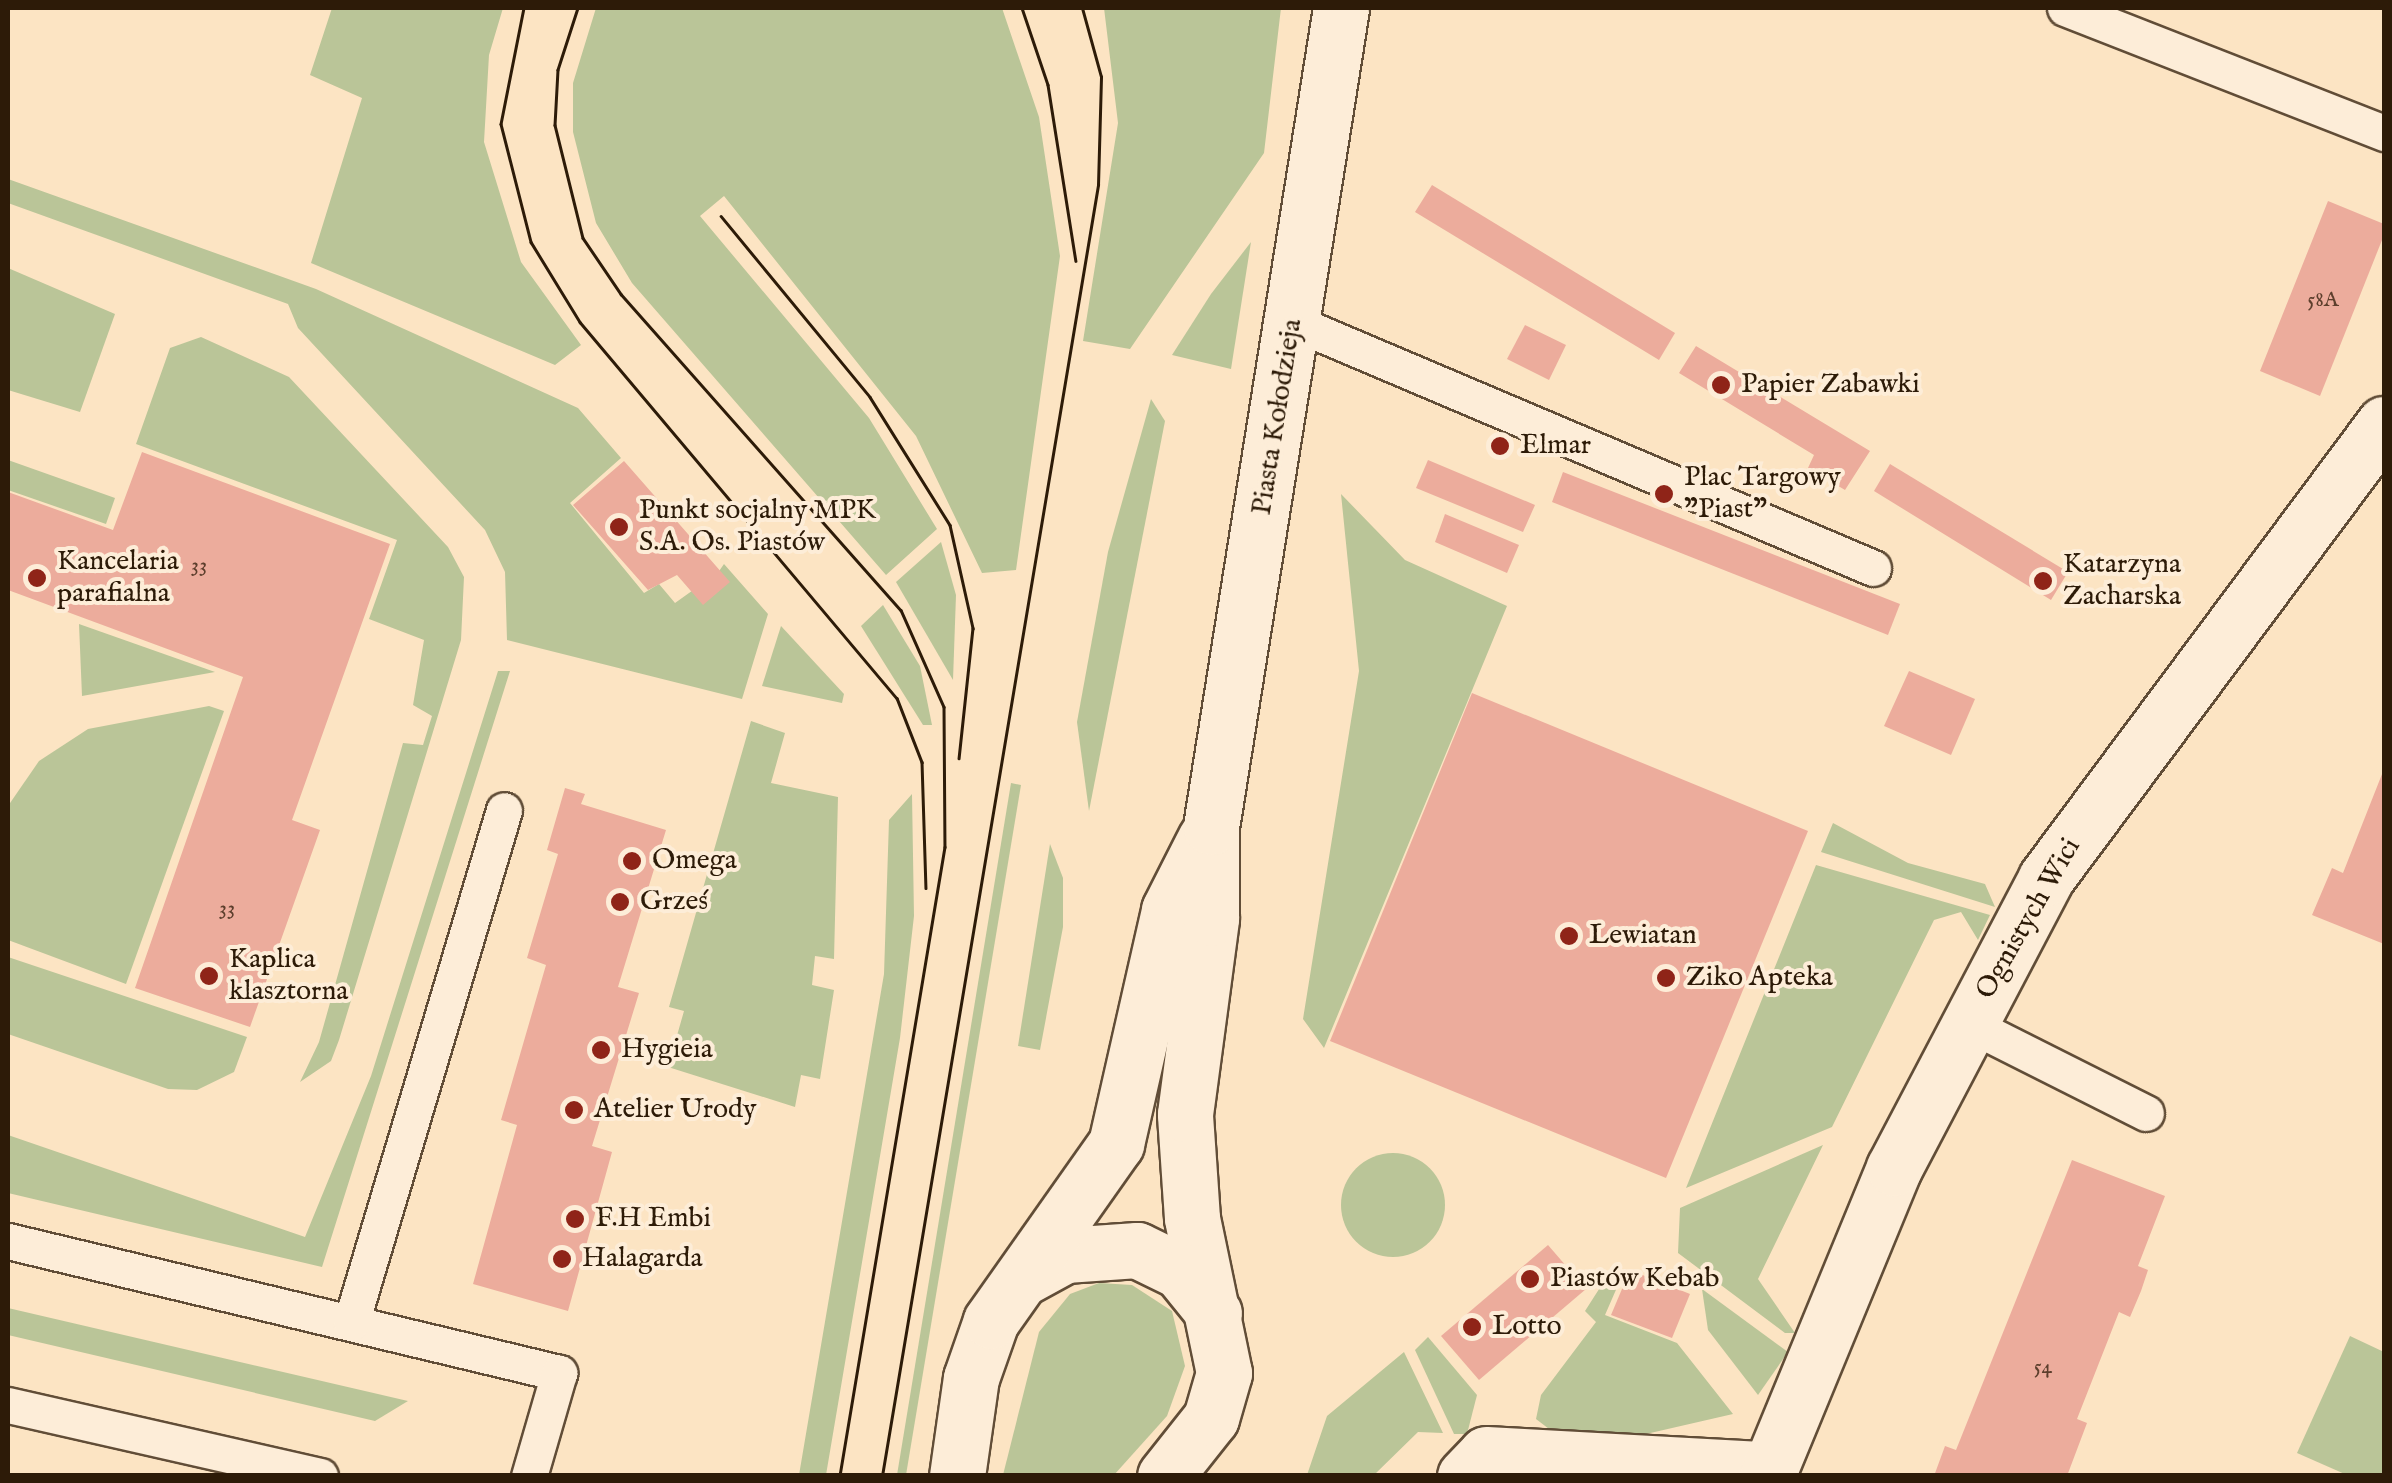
<!DOCTYPE html>
<html>
<head>
<meta charset="utf-8">
<style>
  body { margin:0 }
  #map { position:relative; width:2392px; height:1483px; overflow:hidden; background:#fce4c3; font-family:"IM FELL English",serif }
  div>[style] { position:absolute }
  .green>* { inset:0; background:#bac598 }
  .round { border-radius:50% }
  .building>* { inset:0; background:#ecac9c }
  .roads { filter:drop-shadow(2px 0 #614d37) drop-shadow(-2px 0 #614d37) drop-shadow(0 2px #614d37) drop-shadow(0 -2px #614d37) }
  .lane>* { height:35px; margin:-17.5px; padding:0 17.5px; transform-origin:17.5px; border-radius:17.5px; background:#fdedd8 }
  .street>* { height:55px; margin:-27.5px; padding:0 27.5px; transform-origin:27.5px; border-radius:27.5px; background:#fdedd8 }
  .secondary>* { height:55px; margin:-27.5px; padding:0 27.5px; transform-origin:27.5px; border-radius:27.5px; background:#fdedd8 }
  .tram>* { height:2.5px; margin:-1.25px; padding:0 1.25px; transform-origin:1.25px; border-radius:1.25px; background:#2d1b08 }
  .dots>* { width:28px; height:28px; translate:-50% -50%; box-sizing:border-box; border:5px solid #fdedd8; border-radius:50% }
  span { translate:-50% -50%; white-space:nowrap; text-align:center; line-height:1.15; -webkit-text-stroke:8px #fdedd8; paint-order:stroke }
  .number-label { font-size:22px; color:#5d3f2d }
  .number-label span { -webkit-text-stroke-width:0 }
  .poi-label { font-size:28px; color:#2d1b08 }
  .left { translate:0 -50%; text-align:left }
  .street-label { font-size:28px; color:#2d1b08 }
  .frame { position:absolute; inset:0; border:10px solid #2d1b08; pointer-events:none }
</style>
</head>
<body>
<div id="map">
  <div class="green">
    <i style="clip-path:polygon(332px 8px,503px 8px,489px 55px,484px 142px,521px 262px,581px 345px,555px 365px,311px 263px,362px 98px,310px 75px)"></i>
    <i style="clip-path:polygon(596px 8px,1002px 8px,1039px 117px,1060px 256px,1016px 570px,982px 573px,916px 436px,724px 196px,700px 216px,869px 418px,937px 529px,886px 575px,632px 283px,596px 223px,573px 132px,573px 83px)"></i>
    <i style="clip-path:polygon(1104px 8px,1281px 8px,1264px 153px,1130px 349px,1083px 341px,1118px 123px)"></i>
    <i style="clip-path:polygon(8px 179px,316px 289px,578px 408px,621px 458px,570px 503px,644px 593px,659px 584px,675px 603px,696px 588px,703px 594px,724px 564px,768px 614px,742px 699px,507px 640px,505px 572px,485px 530px,298px 328px,288px 304px,8px 203px)"></i>
    <i style="clip-path:polygon(1251px 242px,1231px 369px,1172px 355px,1211px 294px)"></i>
    <i style="clip-path:polygon(8px 268px,115px 314px,80px 412px,8px 390px)"></i>
    <i style="clip-path:polygon(201px 337px,289px 377px,448px 547px,464px 577px,461px 640px,339px 1040px,331px 1061px,300px 1082px,319px 1042px,403px 743px,423px 745px,432px 716px,413px 705px,424px 640px,369px 619px,397px 540px,136px 444px,170px 348px)"></i>
    <i style="clip-path:polygon(1151px 399px,1165px 421px,1089px 811px,1077px 722px,1108px 552px)"></i>
    <i style="clip-path:polygon(8px 460px,115px 498px,106px 524px,8px 490px)"></i>
    <i style="clip-path:polygon(1341px 494px,1405px 560px,1507px 606px,1324px 1048px,1303px 1019px,1359px 671px)"></i>
    <i style="clip-path:polygon(941px 542px,956px 595px,953px 680px,896px 582px)"></i>
    <i style="clip-path:polygon(883px 605px,920px 666px,932px 725px,923px 725px,861px 626px)"></i>
    <i style="clip-path:polygon(79px 624px,215px 672px,82px 696px)"></i>
    <i style="clip-path:polygon(781px 626px,844px 694px,842px 703px,762px 686px)"></i>
    <i style="clip-path:polygon(498px 671px,510px 671px,322px 1267px,8px 1193px,8px 1135px,305px 1237px,371px 1076px)"></i>
    <i style="clip-path:polygon(209px 706px,224px 711px,126px 984px,8px 940px,8px 806px,39px 761px,88px 729px)"></i>
    <i style="clip-path:polygon(751px 721px,785px 733px,771px 783px,838px 797px,834px 959px,815px 956px,812px 985px,834px 990px,820px 1079px,801px 1075px,795px 1107px,668px 1067px,684px 1011px,669px 1007px)"></i>
    <i style="clip-path:polygon(1011px 783px,1021px 785px,906px 1475px,897px 1475px)"></i>
    <i style="clip-path:polygon(912px 794px,914px 916px,900px 1038px,826px 1475px,799px 1475px,884px 974px,889px 820px)"></i>
    <i style="clip-path:polygon(1833px 823px,1908px 863px,1985px 884px,1995px 907px,1821px 852px)"></i>
    <i style="clip-path:polygon(1050px 844px,1063px 878px,1063px 927px,1040px 1050px,1018px 1046px)"></i>
    <i style="clip-path:polygon(1816px 865px,1990px 915px,1978px 940px,1961px 912px,1934px 920px,1832px 1127px,1686px 1188px)"></i>
    <i style="clip-path:polygon(8px 957px,247px 1037px,234px 1072px,197px 1090px,168px 1089px,8px 1034px)"></i>
    <i style="clip-path:polygon(1823px 1145px,1758px 1279px,1795px 1333px,1785px 1333px,1678px 1253px,1680px 1208px)"></i>
    <i class="round" style="left:1341px;top:1153px;width:104px;height:104px"></i>
    <i style="clip-path:polygon(1610px 1272px,1622px 1276px,1605px 1315px,1677px 1343px,1733px 1414px,1646px 1434px,1553px 1432px,1536px 1419px,1541px 1395px,1596px 1322px,1585px 1311px)"></i>
    <i style="clip-path:polygon(1099px 1283px,1132px 1285px,1172px 1311px,1185px 1366px,1167px 1416px,1114px 1475px,1003px 1475px,1039px 1332px,1070px 1294px)"></i>
    <i style="clip-path:polygon(1702px 1289px,1788px 1352px,1758px 1395px,1708px 1330px)"></i>
    <i style="clip-path:polygon(8px 1308px,408px 1401px,375px 1421px,8px 1335px)"></i>
    <i style="clip-path:polygon(2350px 1336px,2384px 1352px,2384px 1475px,2347px 1475px,2297px 1453px)"></i>
    <i style="clip-path:polygon(1428px 1337px,1477px 1395px,1467px 1434px,1454px 1434px,1415px 1350px)"></i>
    <i style="clip-path:polygon(1404px 1352px,1443px 1433px,1418px 1432px,1374px 1475px,1307px 1475px,1327px 1416px)"></i>
  </div>
  <div class="building">
    <i style="clip-path:polygon(1432px 185px,1675px 333px,1659px 360px,1415px 212px)"></i>
    <i style="clip-path:polygon(2328px 201px,2384px 224px,2384px 235px,2320px 396px,2260px 371px)"></i>
    <i style="clip-path:polygon(1525px 325px,1566px 345px,1549px 380px,1507px 359px)"></i>
    <i style="clip-path:polygon(1696px 346px,1870px 451px,1845px 490px,1808px 468px,1814px 455px,1679px 373px)"></i>
    <i style="clip-path:polygon(142px 452px,390px 544px,292px 820px,320px 830px,250px 1027px,135px 988px,243px 677px,8px 590px,8px 492px,113px 530px)"></i>
    <i style="clip-path:polygon(1428px 460px,1535px 505px,1523px 532px,1416px 488px)"></i>
    <i style="clip-path:polygon(624px 461px,730px 582px,703px 605px,677px 575px,648px 590px,573px 505px)"></i>
    <i style="clip-path:polygon(1890px 464px,2068px 572px,2051px 600px,1874px 491px)"></i>
    <i style="clip-path:polygon(1563px 472px,1900px 604px,1888px 635px,1552px 502px)"></i>
    <i style="clip-path:polygon(1445px 514px,1519px 545px,1507px 573px,1435px 542px)"></i>
    <i style="clip-path:polygon(1909px 671px,1975px 699px,1951px 755px,1884px 726px)"></i>
    <i style="clip-path:polygon(1472px 693px,1808px 831px,1666px 1178px,1330px 1041px)"></i>
    <i style="clip-path:polygon(2384px 769px,2384px 944px,2312px 915px,2332px 868px,2343px 873px)"></i>
    <i style="clip-path:polygon(565px 788px,585px 794px,581px 804px,666px 830px,618px 987px,639px 993px,592px 1146px,612px 1152px,568px 1311px,473px 1284px,517px 1125px,501px 1120px,546px 965px,527px 958px,558px 854px,547px 850px)"></i>
    <i style="clip-path:polygon(2072px 1160px,2165px 1196px,2138px 1266px,2148px 1270px,2141px 1291px,2130px 1317px,2119px 1312px,2077px 1419px,2087px 1423px,2067px 1476px,1934px 1476px,1945px 1446px,1956px 1450px)"></i>
    <i style="clip-path:polygon(1548px 1245px,1586px 1289px,1479px 1380px,1441px 1336px)"></i>
    <i style="clip-path:polygon(1630px 1270px,1690px 1294px,1672px 1338px,1611px 1315px)"></i>
  </div>
  <div class="roads">
    <div class="lane">
      <i style="left:2065px;top:8px;width:343px;rotate:21.4deg"></i>
      <i style="left:1293px;top:322px;width:630px;rotate:22.98deg"></i>
      <i style="left:1969px;top:1024px;width:198px;rotate:26.7deg"></i>
      <i style="left:8px;top:1241px;width:567px;rotate:13.47deg"></i>
      <i style="left:559px;top:1373px;width:107px;rotate:106.2deg"></i>
      <i style="left:351px;top:1323px;width:535px;rotate:-73.39deg"></i>
      <i style="left:8px;top:1405px;width:320px;rotate:12.8deg"></i>
    </div>
    <div class="street">
      <i style="left:1465px;top:1476px;width:30px;rotate:-46deg"></i>
      <i style="left:1486px;top:1454px;width:279px;rotate:3.1deg"></i>
      <i style="left:1767px;top:1476px;width:333px;rotate:-67.6deg"></i>
      <i style="left:1894px;top:1168px;width:327px;rotate:-62.3deg"></i>
      <i style="left:2046px;top:878px;width:566px;rotate:-53.33deg"></i>
    </div>
    <div class="secondary">
      <i style="left:1023px;top:1278px;width:48px;rotate:-28.7deg"></i>
      <i style="left:1065px;top:1255px;width:72px;rotate:-4deg"></i>
      <i style="left:1137px;top:1250px;width:48px;rotate:26deg"></i>
      <i style="left:1180px;top:1271px;width:54px;rotate:51deg"></i>
      <i style="left:957px;top:1476px;width:99px;rotate:-81.9deg"></i>
      <i style="left:971px;top:1378px;width:60px;rotate:-70.7deg"></i>
      <i style="left:991px;top:1321px;width:217px;rotate:-54.8deg"></i>
      <i style="left:1116px;top:1144px;width:240px;rotate:-77.2deg"></i>
      <i style="left:1169px;top:910px;width:80px;rotate:-63.1deg"></i>
      <i style="left:1165px;top:1476px;width:74px;rotate:-51.6deg"></i>
      <i style="left:1211px;top:1418px;width:47px;rotate:-73.9deg"></i>
      <i style="left:1224px;top:1373px;width:158px;rotate:-101.7deg"></i>
      <i style="left:1192px;top:1218px;width:104px;rotate:-93.9deg"></i>
      <i style="left:1185px;top:1114px;width:198px;rotate:-82.4deg"></i>
      <i style="left:1211px;top:918px;width:91px;rotate:-90deg"></i>
      <i style="left:1211px;top:827px;width:829px;rotate:-80.98deg"></i>
    </div>
  </div>
  <div class="tram">
    <i style="left:524px;top:8px;width:118px;rotate:101.2deg"></i>
    <i style="left:501px;top:124px;width:122px;rotate:75.7deg"></i>
    <i style="left:531px;top:242px;width:94px;rotate:58.5deg"></i>
    <i style="left:580px;top:322px;width:492px;rotate:49.9deg"></i>
    <i style="left:897px;top:698px;width:69px;rotate:68.7deg"></i>
    <i style="left:922px;top:762px;width:126px;rotate:88.2deg"></i>
    <i style="left:578px;top:8px;width:65px;rotate:107.9deg"></i>
    <i style="left:558px;top:70px;width:55px;rotate:93.1deg"></i>
    <i style="left:555px;top:125px;width:116px;rotate:76.1deg"></i>
    <i style="left:583px;top:238px;width:68px;rotate:55.8deg"></i>
    <i style="left:621px;top:294px;width:422px;rotate:48.5deg"></i>
    <i style="left:901px;top:610px;width:106px;rotate:66.1deg"></i>
    <i style="left:944px;top:707px;width:140px;rotate:89.6deg"></i>
    <i style="left:945px;top:847px;width:638px;rotate:99.48deg"></i>
    <i style="left:1022px;top:8px;width:81px;rotate:71.3deg"></i>
    <i style="left:1048px;top:85px;width:178px;rotate:81deg"></i>
    <i style="left:721px;top:216px;width:234px;rotate:50.5deg"></i>
    <i style="left:870px;top:397px;width:151px;rotate:58deg"></i>
    <i style="left:950px;top:525px;width:106px;rotate:77.4deg"></i>
    <i style="left:973px;top:628px;width:131px;rotate:96.1deg"></i>
    <i style="left:882px;top:1476px;width:1309px;rotate:-80.5deg"></i>
    <i style="left:1098px;top:185px;width:108px;rotate:-88.4deg"></i>
    <i style="left:1101px;top:77px;width:72px;rotate:-105.4deg"></i>
  </div>
  <div class="dots">
    <i style="left:1721px;top:385px;background:#8f2418"></i>
    <i style="left:1500px;top:446px;background:#8f2418"></i>
    <i style="left:1664px;top:494px;background:#8f2418"></i>
    <i style="left:619px;top:527px;background:#8f2418"></i>
    <i style="left:37px;top:578px;background:#8f2418"></i>
    <i style="left:2043px;top:581px;background:#8f2418"></i>
    <i style="left:632px;top:861px;background:#8f2418"></i>
    <i style="left:620px;top:902px;background:#8f2418"></i>
    <i style="left:1569px;top:936px;background:#8f2418"></i>
    <i style="left:209px;top:976px;background:#8f2418"></i>
    <i style="left:1666px;top:978px;background:#8f2418"></i>
    <i style="left:601px;top:1050px;background:#8f2418"></i>
    <i style="left:574px;top:1110px;background:#8f2418"></i>
    <i style="left:575px;top:1219px;background:#8f2418"></i>
    <i style="left:562px;top:1259px;background:#8f2418"></i>
    <i style="left:1530px;top:1279px;background:#8f2418"></i>
    <i style="left:1472px;top:1327px;background:#8f2418"></i>
  </div>
  <div class="number-label">
    <span style="left:2323px;top:301px">58A</span>
    <span style="left:199px;top:566px">33</span>
    <span style="left:227px;top:909px">33</span>
    <span style="left:2043px;top:1368px">54</span>
  </div>
  <div class="poi-label">
    <span class="left" style="left:1741px;top:385px">Papier Zabawki</span>
    <span class="left" style="left:1520px;top:446px">Elmar</span>
    <span class="left" style="left:1684px;top:494px">Plac Targowy<br>"Piast"</span>
    <span class="left" style="left:639px;top:527px">Punkt socjalny MPK<br>S.A. Os. Piastów</span>
    <span class="left" style="left:57px;top:578px">Kancelaria<br>parafialna</span>
    <span class="left" style="left:2063px;top:581px">Katarzyna<br>Zacharska</span>
    <span class="left" style="left:652px;top:861px">Omega</span>
    <span class="left" style="left:640px;top:902px">Grześ</span>
    <span class="left" style="left:1589px;top:936px">Lewiatan</span>
    <span class="left" style="left:229px;top:976px">Kaplica<br>klasztorna</span>
    <span class="left" style="left:1686px;top:978px">Ziko Apteka</span>
    <span class="left" style="left:621px;top:1050px">Hygieia</span>
    <span class="left" style="left:594px;top:1110px">Atelier Urody</span>
    <span class="left" style="left:595px;top:1219px">F.H Embi</span>
    <span class="left" style="left:582px;top:1259px">Halagarda</span>
    <span class="left" style="left:1550px;top:1279px">Piastów Kebab</span>
    <span class="left" style="left:1492px;top:1327px">Lotto</span>
  </div>
  <div class="street-label">
    <span style="left:1278px;top:417px;rotate:-81deg">Piasta Kołodzieja</span>
    <span style="left:2029px;top:919px;rotate:-60deg">Ognistych Wici</span>
  </div>
  <div class="frame"></div>
</div>
</body>
</html>
